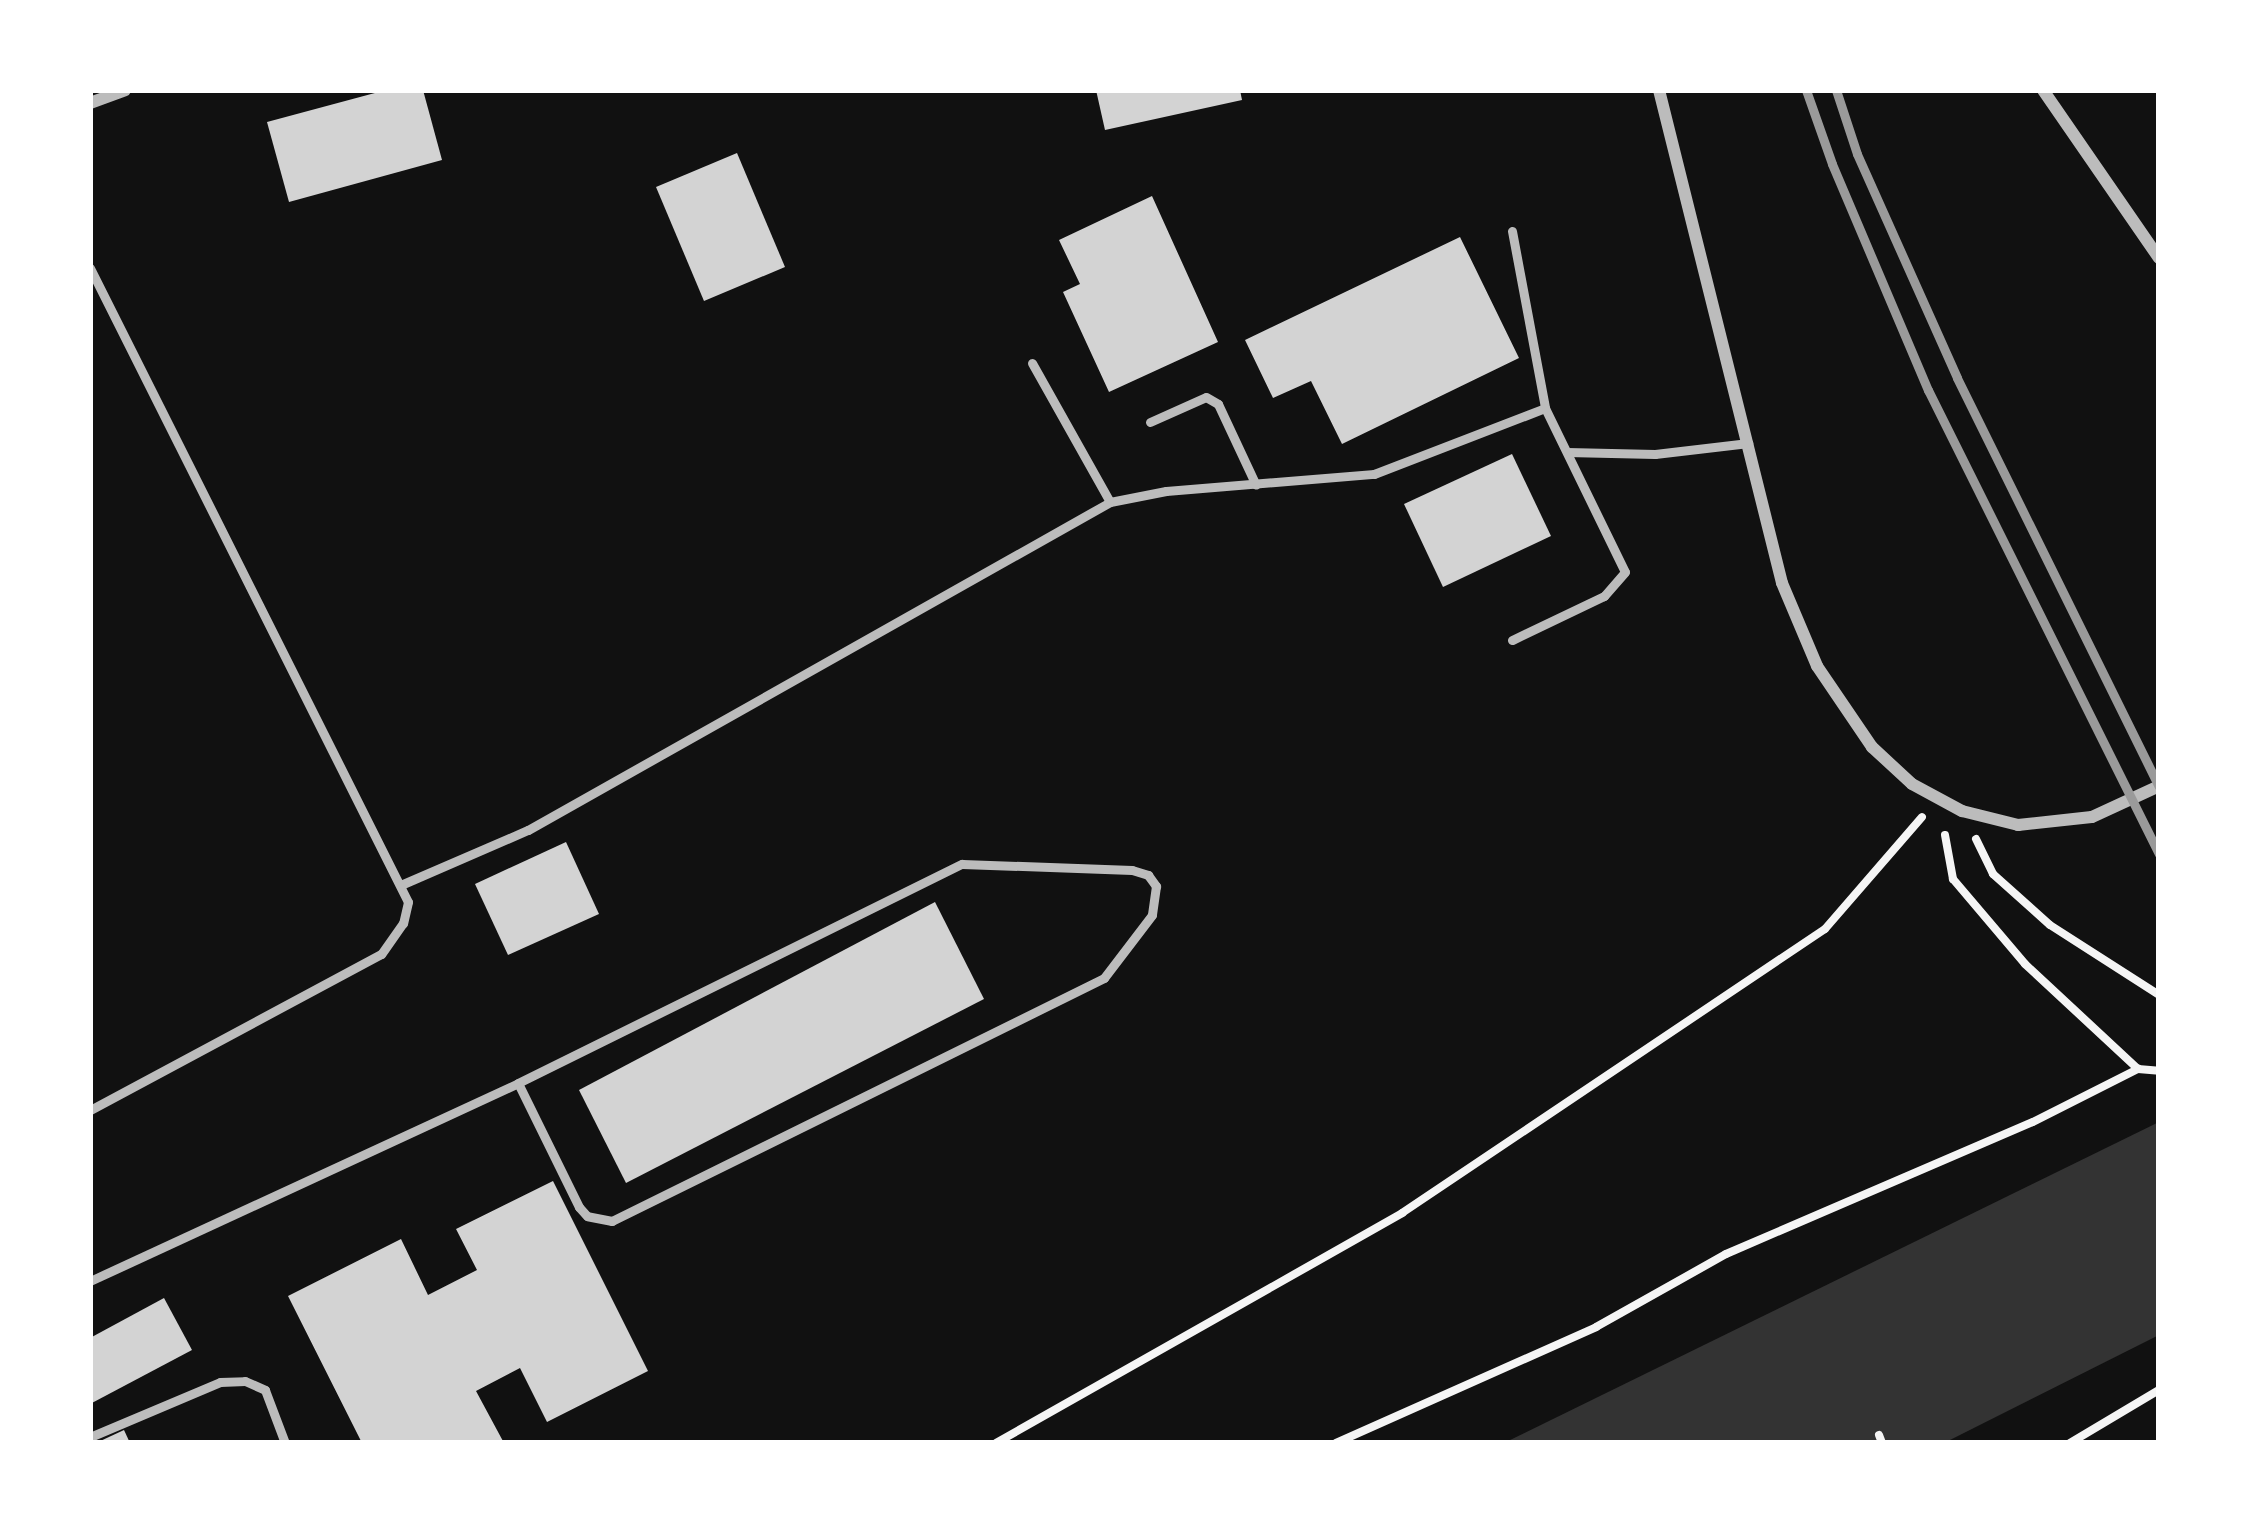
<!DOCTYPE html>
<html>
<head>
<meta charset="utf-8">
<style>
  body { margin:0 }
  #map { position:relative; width:2249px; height:1533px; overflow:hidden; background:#111; font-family:"DejaVu Sans",sans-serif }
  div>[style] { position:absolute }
  .water>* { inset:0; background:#333 }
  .building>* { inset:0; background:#d3d3d3 }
  .path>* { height:8px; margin:-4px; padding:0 4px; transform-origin:4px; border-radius:4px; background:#f5f5f5 }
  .service>* { height:9px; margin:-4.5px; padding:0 4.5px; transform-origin:4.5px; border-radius:4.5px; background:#bcbcbc }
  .minor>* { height:12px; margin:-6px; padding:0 6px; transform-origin:6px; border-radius:6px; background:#bcbcbc }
  .rail>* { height:9px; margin:-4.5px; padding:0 4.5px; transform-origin:4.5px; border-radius:4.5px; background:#9a9a9a }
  span { translate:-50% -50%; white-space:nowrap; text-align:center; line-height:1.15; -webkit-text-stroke:10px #fff; paint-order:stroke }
  .frame { position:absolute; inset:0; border:93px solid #fff; pointer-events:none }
</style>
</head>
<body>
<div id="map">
  <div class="water">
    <i style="clip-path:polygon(2159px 1122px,2159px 1335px,1944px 1443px,1504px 1443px)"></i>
  </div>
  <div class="building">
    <i style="clip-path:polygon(386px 90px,423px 90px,442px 160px,289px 202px,267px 122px)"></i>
    <i style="clip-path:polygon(1096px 90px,1240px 90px,1242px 100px,1105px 130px)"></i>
    <i style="clip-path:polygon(737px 153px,785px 267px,704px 301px,656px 187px)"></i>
    <i style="clip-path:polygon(1152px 196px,1218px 342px,1109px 392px,1063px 292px,1080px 284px,1059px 240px)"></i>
    <i style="clip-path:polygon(1460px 237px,1519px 358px,1342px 444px,1311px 381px,1273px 398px,1245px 340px)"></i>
    <i style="clip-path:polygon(1512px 454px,1551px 536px,1443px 587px,1404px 504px)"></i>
    <i style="clip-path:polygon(566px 842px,599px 914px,508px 955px,475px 884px)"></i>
    <i style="clip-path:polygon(935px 902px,984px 999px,626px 1183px,579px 1090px)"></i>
    <i style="clip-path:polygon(553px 1181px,648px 1371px,547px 1422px,520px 1368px,476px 1391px,504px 1443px,362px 1443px,288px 1296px,401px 1239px,428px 1295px,477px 1270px,456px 1229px)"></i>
    <i style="clip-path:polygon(164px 1298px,192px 1350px,90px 1404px,90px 1338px)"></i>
    <i style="clip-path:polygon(124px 1430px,130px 1443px,96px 1443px)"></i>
  </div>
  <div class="path">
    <i style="left:1945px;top:835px;width:45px;rotate:79.7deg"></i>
    <i style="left:1953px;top:879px;width:111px;rotate:49.7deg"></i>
    <i style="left:2025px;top:964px;width:154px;rotate:42.9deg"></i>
    <i style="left:1976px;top:839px;width:39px;rotate:64deg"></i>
    <i style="left:1993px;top:874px;width:76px;rotate:41.8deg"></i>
    <i style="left:2050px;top:925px;width:130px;rotate:32.7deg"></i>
    <i style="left:1879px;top:1435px;width:9px;rotate:69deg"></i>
    <i style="left:996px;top:1443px;width:467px;rotate:-29.5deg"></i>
    <i style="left:1402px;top:1213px;width:509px;rotate:-33.88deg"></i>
    <i style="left:1825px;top:929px;width:148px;rotate:-49.1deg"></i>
    <i style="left:1336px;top:1443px;width:285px;rotate:-24deg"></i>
    <i style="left:1596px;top:1327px;width:149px;rotate:-29.3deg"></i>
    <i style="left:1726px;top:1254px;width:334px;rotate:-23.3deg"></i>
    <i style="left:2033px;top:1122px;width:118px;rotate:-26.8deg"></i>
    <i style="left:2138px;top:1069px;width:21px;rotate:5deg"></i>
    <i style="left:2070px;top:1443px;width:104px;rotate:-30.8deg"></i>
  </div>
  <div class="service">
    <i style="left:1512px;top:231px;width:180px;rotate:79.4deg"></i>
    <i style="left:1545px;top:408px;width:182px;rotate:64deg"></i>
    <i style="left:1625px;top:572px;width:32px;rotate:131deg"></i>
    <i style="left:1604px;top:596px;width:102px;rotate:154.4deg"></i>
    <i style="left:90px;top:268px;width:709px;rotate:63.36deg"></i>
    <i style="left:408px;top:902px;width:22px;rotate:103deg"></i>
    <i style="left:403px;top:923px;width:38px;rotate:125deg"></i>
    <i style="left:381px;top:954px;width:330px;rotate:151.8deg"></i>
    <i style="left:1032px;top:363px;width:159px;rotate:60.7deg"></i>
    <i style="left:1150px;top:422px;width:61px;rotate:-24.1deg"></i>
    <i style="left:1206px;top:397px;width:14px;rotate:30deg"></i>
    <i style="left:1218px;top:404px;width:89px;rotate:64.9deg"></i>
    <i style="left:1567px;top:452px;width:88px;rotate:1.3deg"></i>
    <i style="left:1655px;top:454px;width:94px;rotate:-6.7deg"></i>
    <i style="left:403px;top:884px;width:136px;rotate:-23.4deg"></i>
    <i style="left:528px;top:830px;width:668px;rotate:-29.4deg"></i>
    <i style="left:1110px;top:502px;width:57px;rotate:-11.1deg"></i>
    <i style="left:1166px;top:491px;width:209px;rotate:-4.7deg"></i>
    <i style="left:1374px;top:474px;width:183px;rotate:-21.1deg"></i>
    <i style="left:90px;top:1281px;width:472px;rotate:-24.8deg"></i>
    <i style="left:518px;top:1083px;width:495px;rotate:-26.3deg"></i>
    <i style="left:962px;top:864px;width:170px;rotate:2deg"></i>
    <i style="left:1132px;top:870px;width:17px;rotate:17deg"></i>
    <i style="left:1148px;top:875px;width:14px;rotate:54deg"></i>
    <i style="left:1156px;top:886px;width:29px;rotate:98deg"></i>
    <i style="left:1152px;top:915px;width:79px;rotate:127.3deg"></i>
    <i style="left:1104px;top:978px;width:549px;rotate:153.72deg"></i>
    <i style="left:612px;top:1221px;width:25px;rotate:-169deg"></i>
    <i style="left:587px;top:1216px;width:12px;rotate:-132deg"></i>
    <i style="left:579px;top:1207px;width:138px;rotate:-116.2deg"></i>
    <i style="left:90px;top:1437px;width:141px;rotate:-22.9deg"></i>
    <i style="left:220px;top:1382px;width:25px;rotate:-2deg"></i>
    <i style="left:245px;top:1381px;width:22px;rotate:24deg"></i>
    <i style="left:265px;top:1390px;width:57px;rotate:69.3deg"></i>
  </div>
  <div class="minor">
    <i style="left:1659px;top:90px;width:508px;rotate:75.99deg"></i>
    <i style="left:1782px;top:583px;width:90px;rotate:67.1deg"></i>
    <i style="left:1817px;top:666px;width:98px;rotate:55.8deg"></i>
    <i style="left:1872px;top:747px;width:54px;rotate:42.8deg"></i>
    <i style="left:1912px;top:784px;width:57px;rotate:28.4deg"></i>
    <i style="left:1962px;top:811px;width:58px;rotate:14deg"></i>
    <i style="left:2018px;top:825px;width:74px;rotate:-6.2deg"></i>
    <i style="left:2092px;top:817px;width:74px;rotate:-24.8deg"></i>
    <i style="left:2043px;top:90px;width:204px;rotate:55.4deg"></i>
    <i style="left:90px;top:103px;width:37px;rotate:-20deg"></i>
  </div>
  <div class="rail">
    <i style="left:1806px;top:90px;width:78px;rotate:70.6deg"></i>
    <i style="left:1832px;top:164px;width:246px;rotate:67deg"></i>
    <i style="left:1928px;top:390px;width:518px;rotate:63.53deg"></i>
    <i style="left:1836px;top:90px;width:67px;rotate:71.8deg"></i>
    <i style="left:1857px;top:154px;width:245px;rotate:65.9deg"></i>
    <i style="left:1957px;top:378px;width:455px;rotate:63.7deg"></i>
  </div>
  <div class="frame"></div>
</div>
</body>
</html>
